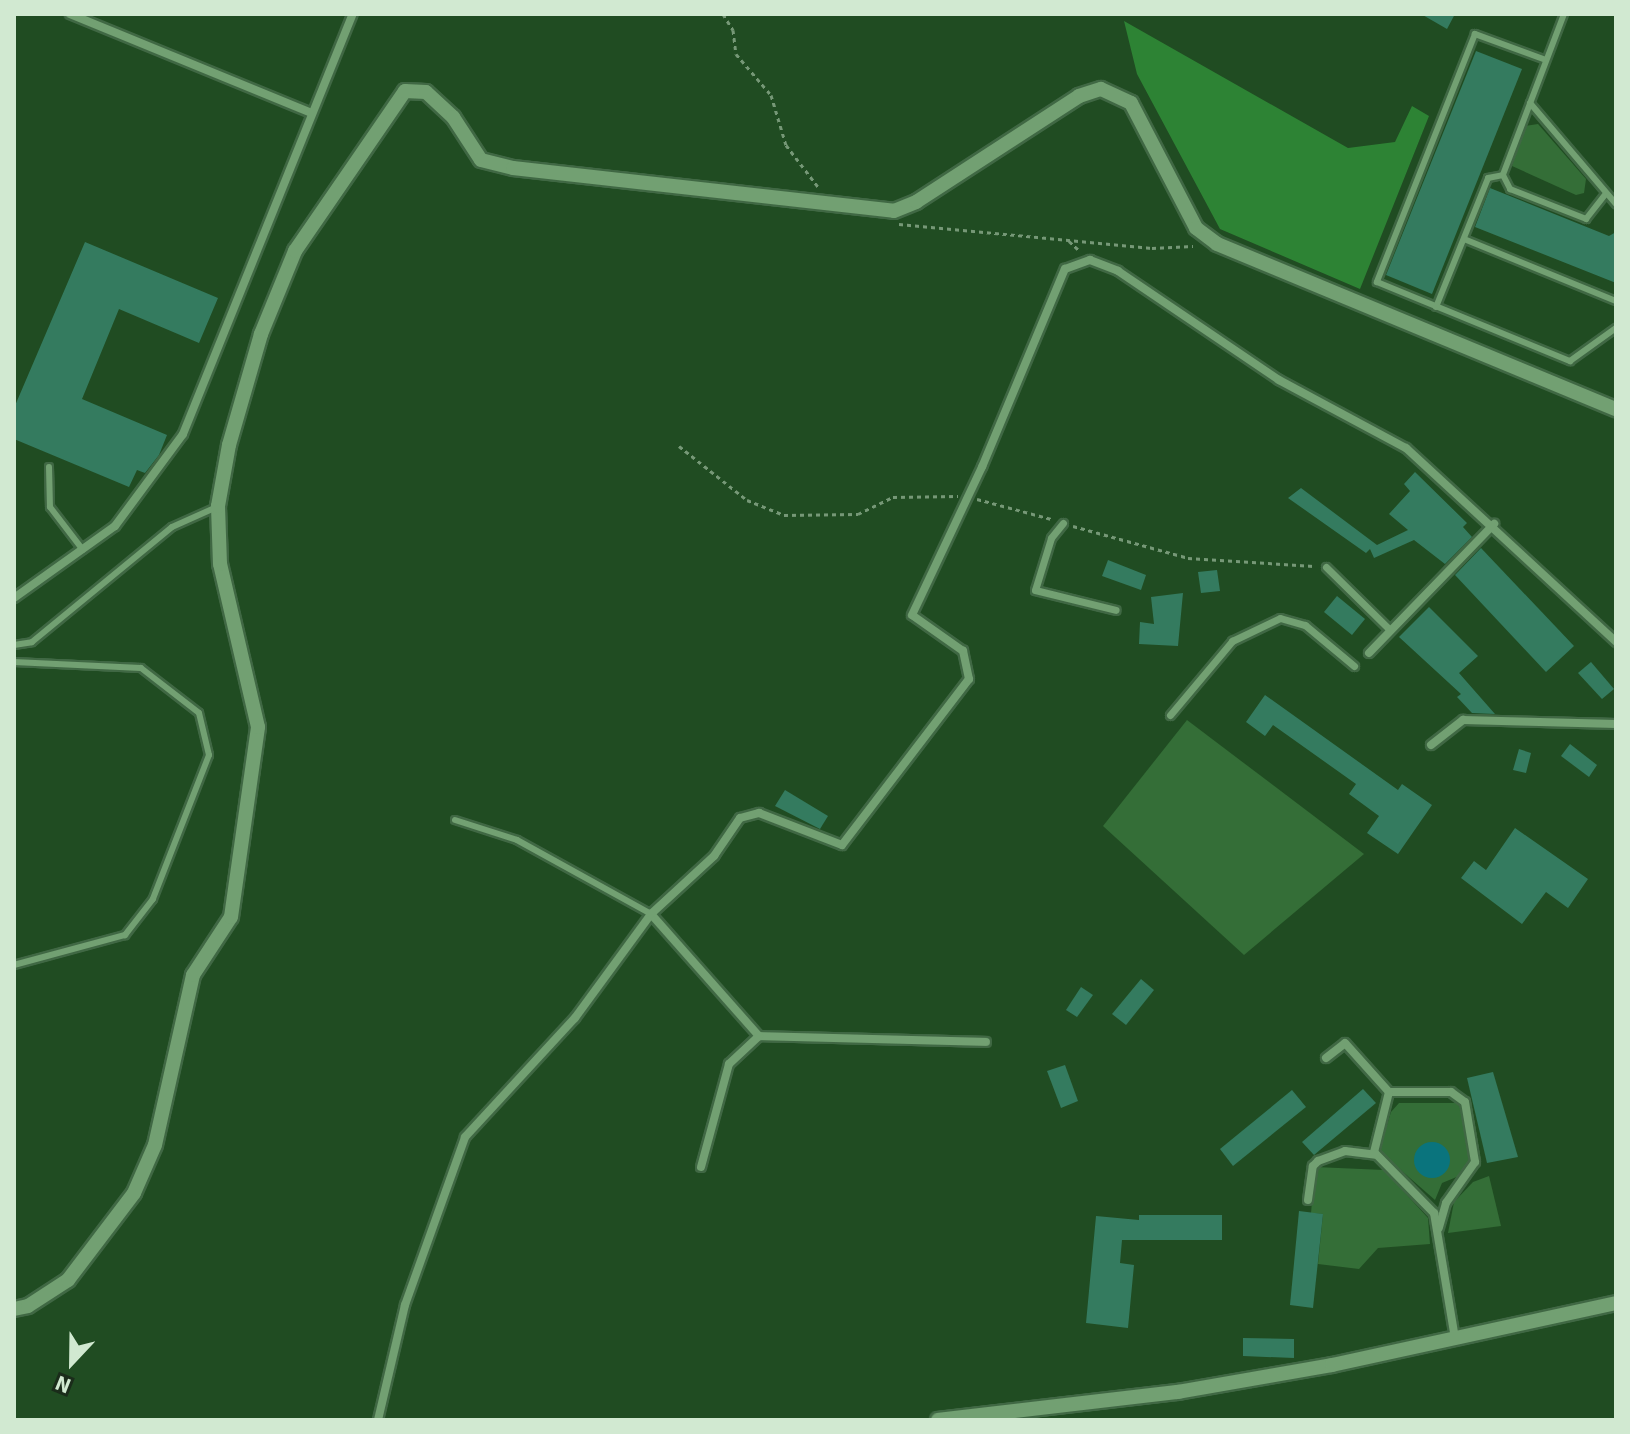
<!DOCTYPE html>
<html>
<head>
<meta charset="utf-8">
<style>
  body { margin:0 }
  #map { position:relative; width:1630px; height:1434px; overflow:hidden; background:#204c22; font-family:"Source Sans 3",sans-serif }
  div>[style] { position:absolute }
  .green>* { inset:0; background:#346e37 }
  .forest>* { inset:0; background:#2d8334 }
  .water>* { inset:0; background:#0a747d }
  .round { border-radius:50% }
  .building>* { inset:0; background:#347b5f }
  .path>* { height:3px; margin-top:-1.5px; transform-origin:0; background:repeating-linear-gradient(90deg,#769877 0 4px,transparent 0 8px) }
  .roads { filter:drop-shadow(2px 0 #406844) drop-shadow(-2px 0 #406844) drop-shadow(0 2px #406844) drop-shadow(0 -2px #406844) }
  .service>* { height:6px; margin:-3px; padding:0 3px; transform-origin:3px; border-radius:3px; background:#72a072 }
  .pedestrian>* { height:7px; margin:-3.5px; padding:0 3.5px; transform-origin:3.5px; border-radius:3.5px; background:#72a072 }
  .minor>* { height:8px; margin:-4px; padding:0 4px; transform-origin:4px; border-radius:4px; background:#72a072 }
  .tertiary>* { height:14px; margin:-7px; padding:0 7px; transform-origin:7px; border-radius:7px; background:#72a072 }
  span { translate:-50% -50%; white-space:nowrap; text-align:center; line-height:1.15; -webkit-text-stroke:6px #1a2c1a; paint-order:stroke }
  .frame { position:absolute; inset:0; border:16px solid #d1e9d1; pointer-events:none }
  .north { position:absolute; left:32px; top:1322px; width:80px; height:80px; -webkit-text-stroke:6px #1a2c1a; paint-order:stroke; rotate:202deg; font-size:22px; font-weight:700; line-height:32px; text-align:center; color:#d1e9d1 }
  .north::after { content:''; display:block; margin:auto; width:28px; height:36px; background:#d1e9d1; clip-path:polygon(50% 0,100% 100%,50% 72%,0 100%) }
</style>
</head>
<body>
<div id="map">
  <div class="green">
    <i style="clip-path:polygon(1538px 124px,1586px 179px,1584px 193px,1576px 195px,1512px 166px,1525px 126px)"></i>
    <i style="clip-path:polygon(1187px 720px,1364px 854px,1244px 955px,1103px 826px)"></i>
    <i style="clip-path:polygon(1399px 1103px,1456px 1103px,1460px 1107px,1471px 1158px,1459px 1176px,1442px 1183px,1435px 1200px,1379px 1151px,1391px 1112px)"></i>
    <i style="clip-path:polygon(1315px 1167px,1384px 1170px,1428px 1218px,1430px 1244px,1378px 1248px,1359px 1269px,1318px 1264px,1323px 1214px,1311px 1213px)"></i>
    <i style="clip-path:polygon(1489px 1176px,1501px 1226px,1448px 1233px,1454px 1202px,1473px 1182px)"></i>
  </div>
  <div class="forest">
    <i style="clip-path:polygon(1124px 21px,1348px 148px,1395px 142px,1412px 106px,1429px 116px,1360px 289px,1220px 229px,1137px 74px)"></i>
  </div>
  <div class="water">
    <i class="round" style="left:1414px;top:1142px;width:36px;height:36px"></i>
  </div>
  <div class="building">
    <i style="clip-path:polygon(1421px 14px,1455px 14px,1447px 29px)"></i>
    <i style="clip-path:polygon(1476px 51px,1522px 69px,1432px 294px,1386px 275px)"></i>
    <i style="clip-path:polygon(1490px 188px,1609px 236px,1616px 232px,1616px 283px,1475px 227px)"></i>
    <i style="clip-path:polygon(85px 242px,218px 298px,199px 343px,119px 309px,82px 399px,167px 435px,159px 455px,145px 473px,137px 470px,129px 487px,14px 439px,14px 408px)"></i>
    <i style="clip-path:polygon(1415px 472px,1467px 523px,1463px 527px,1472px 537px,1445px 564px,1414px 540px,1374px 558px,1370px 549px,1366px 553px,1288px 498px,1301px 488px,1377px 545px,1408px 530px,1389px 514px,1410px 491px,1404px 484px)"></i>
    <i style="clip-path:polygon(1481px 548px,1574px 646px,1546px 672px,1455px 575px)"></i>
    <i style="clip-path:polygon(1108px 560px,1146px 575px,1141px 590px,1102px 576px)"></i>
    <i style="clip-path:polygon(1217px 570px,1220px 591px,1201px 593px,1198px 572px)"></i>
    <i style="clip-path:polygon(1183px 593px,1178px 646px,1139px 644px,1140px 622px,1154px 624px,1151px 597px)"></i>
    <i style="clip-path:polygon(1337px 596px,1365px 619px,1352px 635px,1324px 612px)"></i>
    <i style="clip-path:polygon(1429px 607px,1478px 656px,1459px 673px,1495px 714px,1472px 713px,1457px 697px,1461px 694px,1399px 637px)"></i>
    <i style="clip-path:polygon(1591px 662px,1614px 689px,1602px 699px,1578px 673px)"></i>
    <i style="clip-path:polygon(1265px 695px,1398px 790px,1402px 784px,1432px 805px,1398px 854px,1367px 833px,1379px 816px,1349px 794px,1356px 784px,1273px 725px,1265px 736px,1246px 722px)"></i>
    <i style="clip-path:polygon(1570px 744px,1597px 765px,1589px 777px,1561px 756px)"></i>
    <i style="clip-path:polygon(1519px 749px,1531px 753px,1526px 773px,1513px 770px)"></i>
    <i style="clip-path:polygon(785px 790px,828px 816px,820px 829px,775px 806px)"></i>
    <i style="clip-path:polygon(1515px 828px,1588px 879px,1568px 908px,1546px 892px,1522px 924px,1461px 878px,1474px 861px,1486px 870px)"></i>
    <i style="clip-path:polygon(1141px 979px,1154px 990px,1126px 1025px,1112px 1014px)"></i>
    <i style="clip-path:polygon(1081px 987px,1093px 995px,1077px 1017px,1066px 1010px)"></i>
    <i style="clip-path:polygon(1065px 1065px,1078px 1101px,1061px 1108px,1047px 1071px)"></i>
    <i style="clip-path:polygon(1493px 1072px,1518px 1157px,1487px 1163px,1467px 1078px)"></i>
    <i style="clip-path:polygon(1363px 1089px,1376px 1103px,1314px 1155px,1302px 1142px)"></i>
    <i style="clip-path:polygon(1292px 1090px,1306px 1107px,1233px 1166px,1220px 1149px)"></i>
    <i style="clip-path:polygon(1299px 1211px,1323px 1214px,1313px 1308px,1290px 1305px)"></i>
    <i style="clip-path:polygon(1139px 1215px,1222px 1215px,1222px 1240px,1122px 1240px,1120px 1263px,1134px 1265px,1128px 1328px,1086px 1323px,1096px 1216px,1139px 1220px)"></i>
    <i style="clip-path:polygon(1243px 1338px,1294px 1339px,1294px 1358px,1243px 1356px)"></i>
  </div>
  <div class="path">
    <i style="left:723px;top:14px;width:19px;rotate:58deg"></i>
    <i style="left:733px;top:30px;width:24px;rotate:83deg"></i>
    <i style="left:736px;top:54px;width:54px;rotate:49.5deg"></i>
    <i style="left:771px;top:95px;width:52px;rotate:73.3deg"></i>
    <i style="left:786px;top:145px;width:54px;rotate:52.5deg"></i>
    <i style="left:899px;top:224px;width:254px;rotate:5.4deg"></i>
    <i style="left:1152px;top:248px;width:41px;rotate:-2.8deg"></i>
    <i style="left:1069px;top:241px;width:16px;rotate:43deg"></i>
    <i style="left:679px;top:446px;width:87px;rotate:38.5deg"></i>
    <i style="left:747px;top:500px;width:40px;rotate:22deg"></i>
    <i style="left:784px;top:515px;width:74px;rotate:-0.8deg"></i>
    <i style="left:858px;top:514px;width:39px;rotate:-26deg"></i>
    <i style="left:893px;top:497px;width:65px;rotate:-0.9deg"></i>
    <i style="left:977px;top:499px;width:77px;rotate:15.1deg"></i>
    <i style="left:1073px;top:526px;width:119px;rotate:15.5deg"></i>
    <i style="left:1188px;top:558px;width:126px;rotate:3.6deg"></i>
  </div>
  <div class="roads">
    <div class="service">
      <i style="left:1564px;top:14px;width:172px;rotate:110.8deg"></i>
      <i style="left:1503px;top:175px;width:16px;rotate:63deg"></i>
      <i style="left:1510px;top:189px;width:82px;rotate:21.5deg"></i>
      <i style="left:1586px;top:219px;width:31px;rotate:-52deg"></i>
      <i style="left:1546px;top:60px;width:76px;rotate:-159.9deg"></i>
      <i style="left:1475px;top:34px;width:267px;rotate:111.6deg"></i>
      <i style="left:1377px;top:282px;width:209px;rotate:22.3deg"></i>
      <i style="left:1570px;top:361px;width:57px;rotate:-35.7deg"></i>
      <i style="left:1530px;top:103px;width:133px;rotate:49.6deg"></i>
      <i style="left:1464px;top:239px;width:164px;rotate:22.2deg"></i>
      <i style="left:1436px;top:307px;width:139px;rotate:-68deg"></i>
      <i style="left:1488px;top:178px;width:15px;rotate:-11deg"></i>
      <i style="left:49px;top:467px;width:40px;rotate:88.6deg"></i>
      <i style="left:50px;top:507px;width:54px;rotate:52.5deg"></i>
      <i style="left:14px;top:645px;width:18px;rotate:-9deg"></i>
      <i style="left:32px;top:642px;width:181px;rotate:-39.4deg"></i>
      <i style="left:172px;top:527px;width:49px;rotate:-24deg"></i>
      <i style="left:14px;top:662px;width:127px;rotate:2.7deg"></i>
      <i style="left:141px;top:668px;width:73px;rotate:37.8deg"></i>
      <i style="left:199px;top:713px;width:43px;rotate:76.6deg"></i>
      <i style="left:209px;top:755px;width:155px;rotate:111.3deg"></i>
      <i style="left:153px;top:899px;width:46px;rotate:127.9deg"></i>
      <i style="left:125px;top:935px;width:115px;rotate:164.9deg"></i>
      <i style="left:455px;top:820px;width:65px;rotate:17.9deg"></i>
      <i style="left:517px;top:840px;width:153px;rotate:28.9deg"></i>
    </div>
    <div class="pedestrian">
      <i style="left:1063px;top:523px;width:19px;rotate:129deg"></i>
      <i style="left:1051px;top:538px;width:54px;rotate:107.1deg"></i>
      <i style="left:1035px;top:590px;width:83px;rotate:13.9deg"></i>
      <i style="left:1326px;top:567px;width:88px;rotate:44.5deg"></i>
      <i style="left:1170px;top:715px;width:97px;rotate:-50deg"></i>
      <i style="left:1232px;top:641px;width:53px;rotate:-25.6deg"></i>
      <i style="left:1280px;top:618px;width:26px;rotate:16deg"></i>
      <i style="left:1305px;top:625px;width:64px;rotate:39.9deg"></i>
    </div>
    <div class="minor">
      <i style="left:70px;top:14px;width:261px;rotate:22.3deg"></i>
      <i style="left:14px;top:598px;width:124px;rotate:-35.5deg"></i>
      <i style="left:115px;top:526px;width:114px;rotate:-53.5deg"></i>
      <i style="left:183px;top:434px;width:453px;rotate:-68deg"></i>
      <i style="left:1369px;top:653px;width:180px;rotate:-45.9deg"></i>
      <i style="left:1431px;top:745px;width:41px;rotate:-38deg"></i>
      <i style="left:1463px;top:720px;width:153px;rotate:1.5deg"></i>
      <i style="left:651px;top:914px;width:163px;rotate:48.5deg"></i>
      <i style="left:759px;top:1036px;width:227px;rotate:1.5deg"></i>
      <i style="left:1326px;top:1058px;width:24px;rotate:-38deg"></i>
      <i style="left:1345px;top:1043px;width:66px;rotate:48.1deg"></i>
      <i style="left:1389px;top:1092px;width:62px"></i>
      <i style="left:1451px;top:1092px;width:17px;rotate:36deg"></i>
      <i style="left:1465px;top:1102px;width:61px;rotate:80.5deg"></i>
      <i style="left:1475px;top:1162px;width:50px;rotate:125.3deg"></i>
      <i style="left:1446px;top:1203px;width:26px;rotate:106deg"></i>
      <i style="left:1389px;top:1092px;width:62px;rotate:104deg"></i>
      <i style="left:1374px;top:1152px;width:86px;rotate:45.5deg"></i>
      <i style="left:1434px;top:1213px;width:128px;rotate:80.5deg"></i>
      <i style="left:701px;top:1167px;width:107px;rotate:-74.8deg"></i>
      <i style="left:729px;top:1064px;width:41px;rotate:-43deg"></i>
      <i style="left:1308px;top:1200px;width:34px;rotate:-82deg"></i>
      <i style="left:1313px;top:1166px;width:7px;rotate:-45deg"></i>
      <i style="left:1318px;top:1161px;width:29px;rotate:-20deg"></i>
      <i style="left:1345px;top:1151px;width:31px;rotate:7deg"></i>
      <i style="left:378px;top:1420px;width:118px;rotate:-76.8deg"></i>
      <i style="left:405px;top:1305px;width:178px;rotate:-70.3deg"></i>
      <i style="left:465px;top:1137px;width:162px;rotate:-47.3deg"></i>
      <i style="left:575px;top:1018px;width:129px;rotate:-53.8deg"></i>
      <i style="left:651px;top:914px;width:86px;rotate:-42.6deg"></i>
      <i style="left:714px;top:856px;width:46px;rotate:-55.6deg"></i>
      <i style="left:740px;top:818px;width:20px;rotate:-15deg"></i>
      <i style="left:759px;top:813px;width:89px;rotate:21.1deg"></i>
      <i style="left:842px;top:845px;width:209px;rotate:-52.6deg"></i>
      <i style="left:969px;top:679px;width:29px;rotate:-102deg"></i>
      <i style="left:963px;top:651px;width:62px;rotate:-144.8deg"></i>
      <i style="left:912px;top:615px;width:164px;rotate:-64.7deg"></i>
      <i style="left:982px;top:467px;width:215px;rotate:-67.3deg"></i>
      <i style="left:1065px;top:269px;width:27px;rotate:-20deg"></i>
      <i style="left:1090px;top:260px;width:30px;rotate:21deg"></i>
      <i style="left:1118px;top:271px;width:194px;rotate:34.1deg"></i>
      <i style="left:1279px;top:380px;width:144px;rotate:28.2deg"></i>
      <i style="left:1406px;top:448px;width:286px;rotate:42.7deg"></i>
    </div>
    <div class="tertiary">
      <i style="left:14px;top:1309px;width:14px;rotate:-12deg"></i>
      <i style="left:28px;top:1306px;width:48px;rotate:-33deg"></i>
      <i style="left:68px;top:1280px;width:109px;rotate:-52.8deg"></i>
      <i style="left:134px;top:1193px;width:52px;rotate:-66.4deg"></i>
      <i style="left:155px;top:1145px;width:174px;rotate:-77.4deg"></i>
      <i style="left:193px;top:975px;width:69px;rotate:-56.8deg"></i>
      <i style="left:231px;top:917px;width:192px;rotate:-81.9deg"></i>
      <i style="left:258px;top:727px;width:167px;rotate:-103.1deg"></i>
      <i style="left:220px;top:564px;width:58px;rotate:-92deg"></i>
      <i style="left:218px;top:506px;width:62px;rotate:-79.8deg"></i>
      <i style="left:229px;top:445px;width:116px;rotate:-73.9deg"></i>
      <i style="left:261px;top:334px;width:90px;rotate:-67.7deg"></i>
      <i style="left:295px;top:251px;width:194px;rotate:-55.5deg"></i>
      <i style="left:405px;top:91px;width:21px;rotate:3deg"></i>
      <i style="left:426px;top:92px;width:37px;rotate:43deg"></i>
      <i style="left:453px;top:117px;width:51px;rotate:56.9deg"></i>
      <i style="left:481px;top:160px;width:33px;rotate:14deg"></i>
      <i style="left:513px;top:168px;width:383px;rotate:6.4deg"></i>
      <i style="left:894px;top:211px;width:24px;rotate:-22deg"></i>
      <i style="left:916px;top:202px;width:194px;rotate:-33deg"></i>
      <i style="left:1079px;top:96px;width:23px;rotate:-18deg"></i>
      <i style="left:1101px;top:89px;width:33px;rotate:25deg"></i>
      <i style="left:1131px;top:103px;width:141px;rotate:62.5deg"></i>
      <i style="left:1196px;top:228px;width:26px;rotate:37deg"></i>
      <i style="left:1217px;top:244px;width:432px;rotate:22.5deg"></i>
      <i style="left:938px;top:1420px;width:242px;rotate:-6.7deg"></i>
      <i style="left:1178px;top:1392px;width:156px;rotate:-9.9deg"></i>
      <i style="left:1332px;top:1365px;width:291px;rotate:-12.3deg"></i>
    </div>
  </div>
  <div class="frame"></div>
  <div class="north">N</div>
</div>
</body>
</html>
